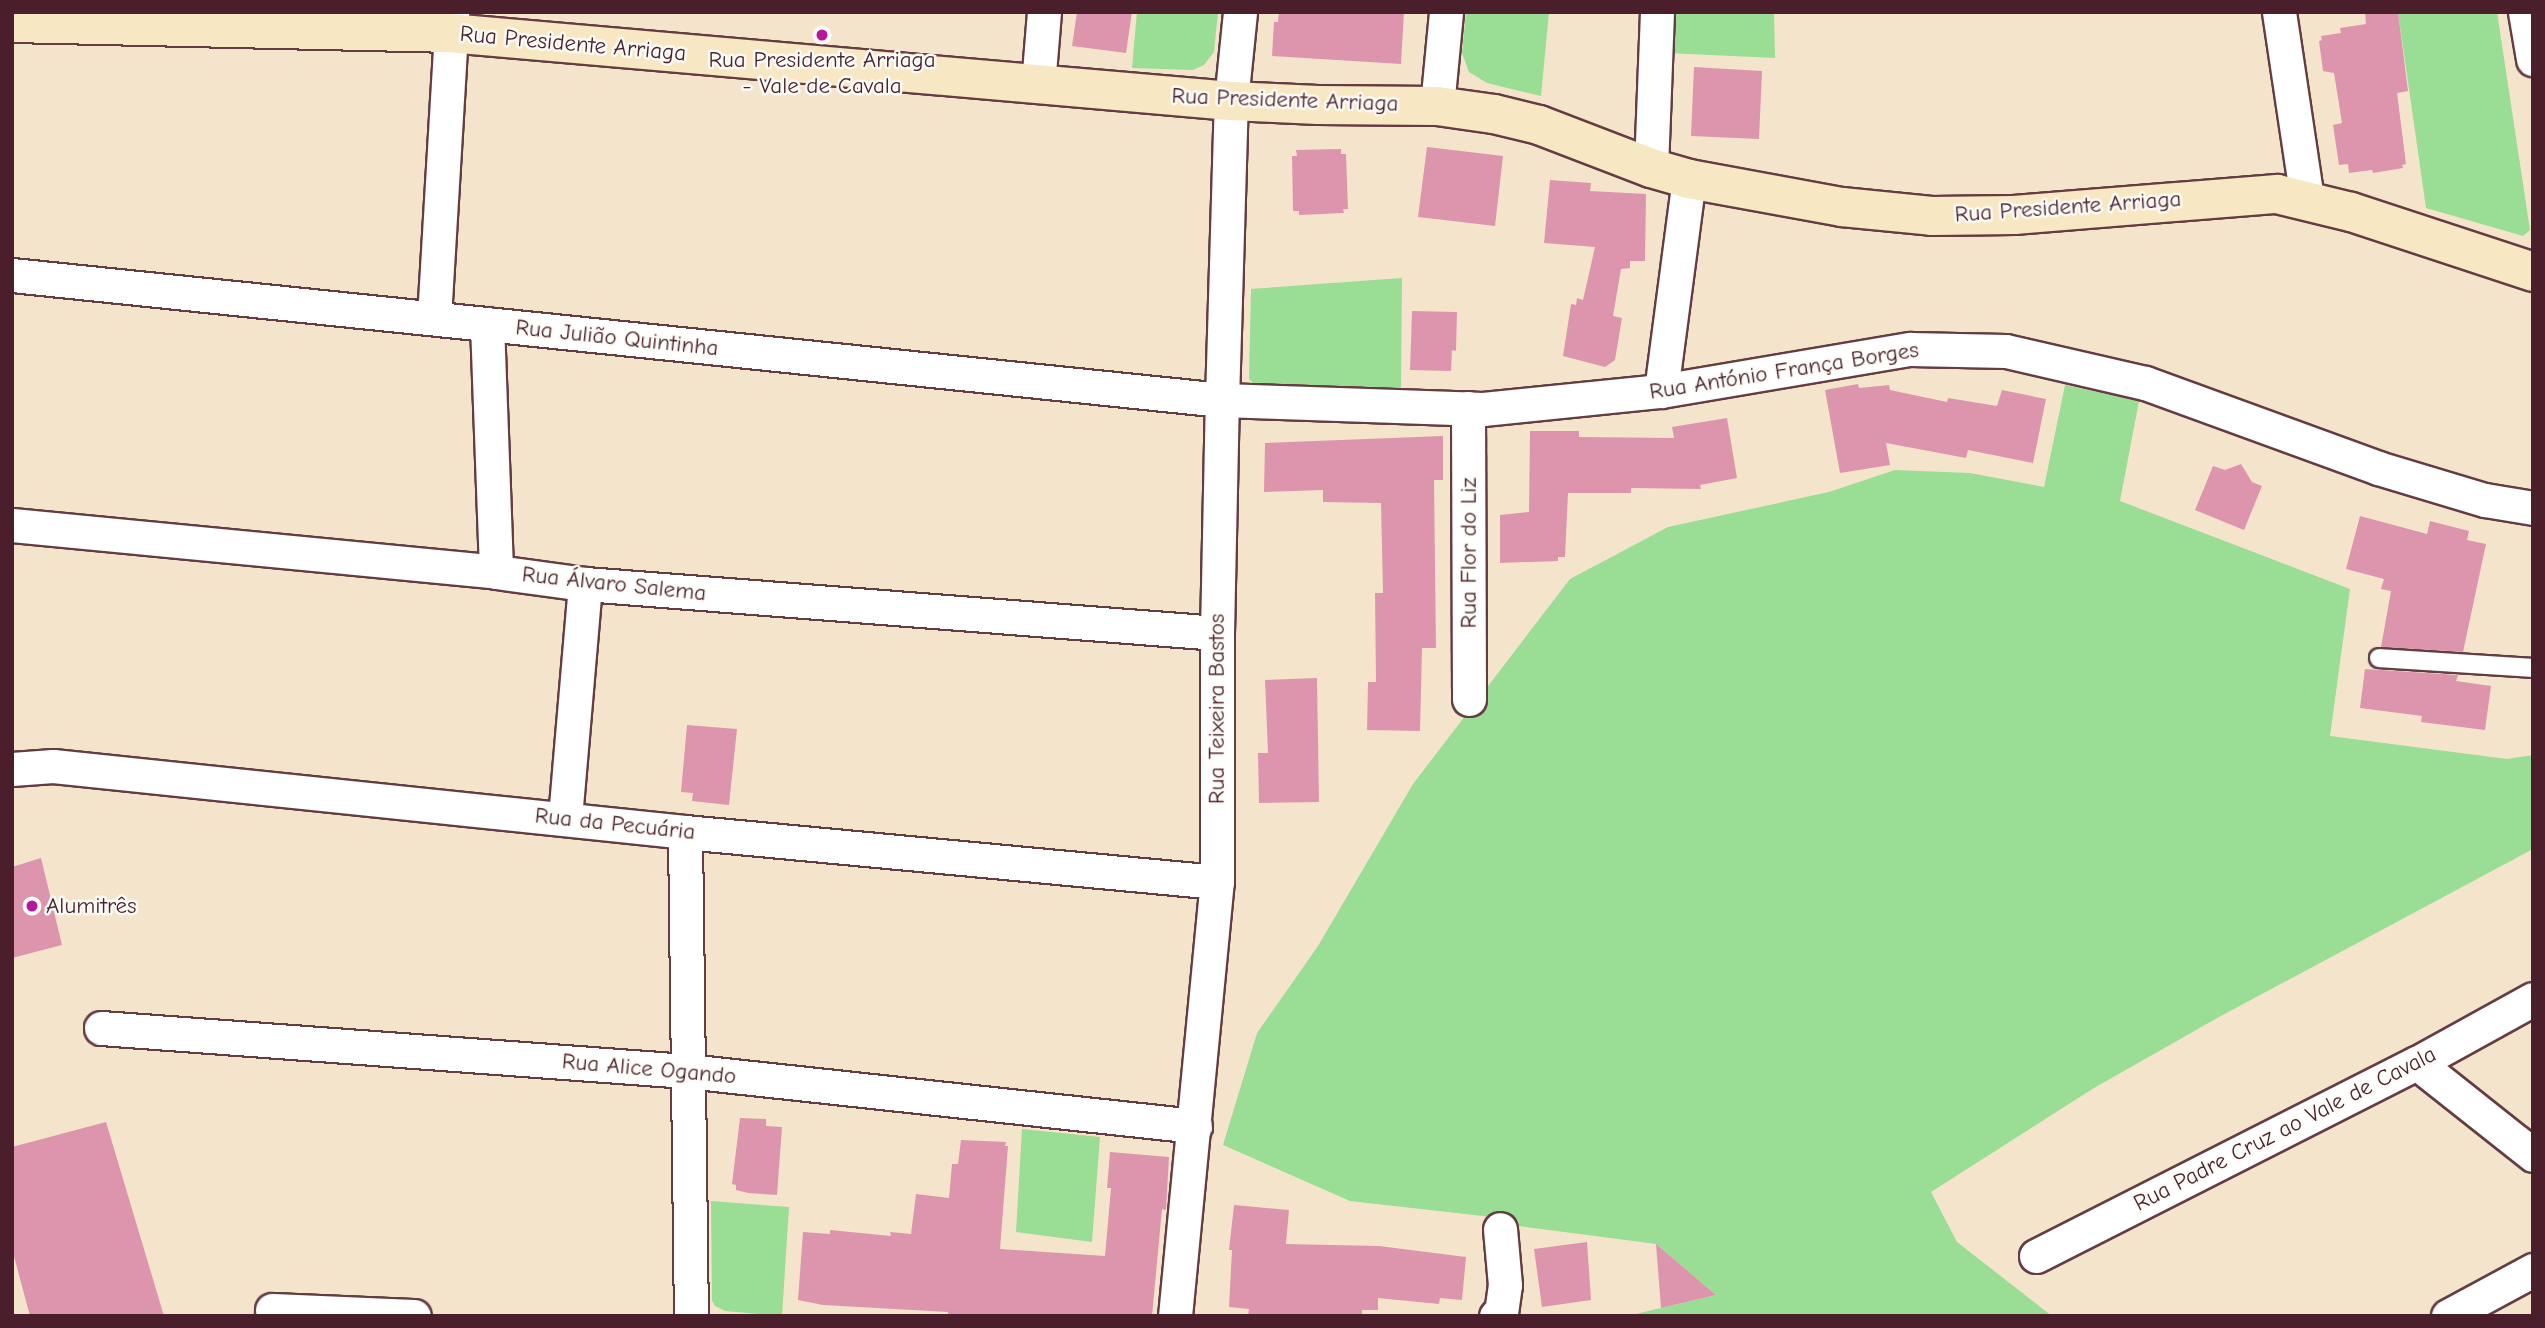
<!DOCTYPE html>
<html>
<head>
<meta charset="utf-8">
<style>
  body { margin:0 }
  #map { position:relative; width:2545px; height:1328px; overflow:hidden; background:#f5e4cc; font-family:"Comic Neue",sans-serif }
  div>[style] { position:absolute }
  .green>* { inset:0; background:#9add94 }
  .building>* { inset:0; background:#dd95ad }
  .roads { filter:drop-shadow(2px 0 #643d43) drop-shadow(-2px 0 #643d43) drop-shadow(0 2px #643d43) drop-shadow(0 -2px #643d43) }
  .lane>* { height:18px; margin:-9px; padding:0 9px; transform-origin:9px; border-radius:9px; background:#fff }
  .street>* { height:33px; margin:-16.5px; padding:0 16.5px; transform-origin:16.5px; border-radius:16.5px; background:#fff }
  .secondary>* { height:38px; margin:-19px; padding:0 19px; transform-origin:19px; border-radius:19px; background:#f8e7c3 }
  .dots>* { width:19px; height:19px; translate:-50% -50%; box-sizing:border-box; border:4px solid #fdfcf7; border-radius:50% }
  span { translate:-50% -50%; white-space:nowrap; text-align:center; line-height:1.15; -webkit-text-stroke:5px #fdfcf7; paint-order:stroke }
  .street-label { font-size:23px; color:#4a1f2b }
  .poi-label { font-size:23px; color:#4a1f2b }
  .left { translate:0 -50%; text-align:left }
  .frame { position:absolute; inset:0; border:14px solid #4a1f2b; pointer-events:none }
</style>
</head>
<body>
<div id="map">
  <div class="green">
    <i style="clip-path:polygon(1137px 12px,1218px 12px,1214px 52px,1204px 65px,1193px 70px,1132px 68px)"></i>
    <i style="clip-path:polygon(1466px 12px,1549px 12px,1541px 96px,1487px 83px,1469px 72px,1462px 53px)"></i>
    <i style="clip-path:polygon(1668px 12px,1774px 12px,1775px 58px,1668px 53px)"></i>
    <i style="clip-path:polygon(2398px 12px,2497px 12px,2530px 230px,2523px 236px,2426px 208px)"></i>
    <i style="clip-path:polygon(1402px 278px,1401px 388px,1263px 394px,1249px 379px,1251px 289px)"></i>
    <i style="clip-path:polygon(2065px 385px,2139px 401px,2120px 501px,2350px 589px,2330px 736px,2507px 759px,2533px 755px,2533px 849px,2219px 1017px,2094px 1088px,1931px 1192px,1957px 1242px,2052px 1316px,1627px 1316px,1716px 1295px,1656px 1244px,1519px 1226px,1518px 1220px,1350px 1201px,1223px 1145px,1257px 1033px,1318px 946px,1413px 784px,1570px 579px,1668px 527px,1829px 492px,1895px 470px,1970px 473px,2044px 487px)"></i>
    <i style="clip-path:polygon(1022px 1129px,1100px 1137px,1092px 1242px,1016px 1232px)"></i>
    <i style="clip-path:polygon(711px 1201px,789px 1207px,782px 1316px,725px 1311px,715px 1306px,712px 1301px)"></i>
  </div>
  <div class="building">
    <i style="clip-path:polygon(1077px 12px,1132px 12px,1126px 53px,1072px 46px)"></i>
    <i style="clip-path:polygon(1279px 12px,1404px 12px,1401px 64px,1272px 56px,1274px 22px,1278px 22px)"></i>
    <i style="clip-path:polygon(2365px 12px,2398px 12px,2408px 91px,2397px 93px,2406px 164px,2402px 165px,2403px 168px,2373px 173px,2372px 170px,2349px 173px,2348px 164px,2339px 165px,2333px 125px,2342px 123px,2334px 73px,2323px 71px,2319px 41px,2322px 40px,2321px 36px,2341px 33px,2340px 28px,2366px 24px)"></i>
    <i style="clip-path:polygon(1694px 67px,1762px 71px,1759px 139px,1691px 136px)"></i>
    <i style="clip-path:polygon(1427px 147px,1503px 156px,1495px 226px,1418px 217px)"></i>
    <i style="clip-path:polygon(1341px 149px,1341px 154px,1346px 154px,1348px 209px,1343px 209px,1344px 213px,1299px 215px,1299px 211px,1293px 211px,1292px 156px,1297px 156px,1296px 150px)"></i>
    <i style="clip-path:polygon(1550px 180px,1591px 183px,1590px 191px,1646px 194px,1645px 261px,1630px 261px,1630px 268px,1621px 269px,1613px 316px,1622px 318px,1615px 360px,1605px 367px,1563px 356px,1571px 304px,1576px 305px,1577px 298px,1583px 300px,1595px 247px,1544px 243px)"></i>
    <i style="clip-path:polygon(1412px 311px,1457px 312px,1456px 351px,1452px 350px,1451px 371px,1410px 370px)"></i>
    <i style="clip-path:polygon(1858px 384px,1859px 388px,1889px 385px,1890px 390px,1947px 402px,1948px 398px,1997px 406px,2002px 390px,2046px 399px,2033px 463px,1968px 450px,1966px 458px,1886px 443px,1890px 465px,1840px 473px,1825px 390px)"></i>
    <i style="clip-path:polygon(1727px 418px,1737px 478px,1700px 485px,1701px 489px,1631px 488px,1631px 493px,1568px 493px,1565px 557px,1558px 557px,1558px 561px,1500px 563px,1500px 515px,1529px 512px,1530px 431px,1579px 431px,1579px 437px,1674px 438px,1672px 427px)"></i>
    <i style="clip-path:polygon(1443px 436px,1443px 480px,1434px 480px,1436px 648px,1422px 648px,1420px 731px,1367px 730px,1368px 682px,1376px 682px,1375px 593px,1383px 593px,1381px 503px,1323px 502px,1323px 490px,1264px 492px,1265px 443px)"></i>
    <i style="clip-path:polygon(2241px 464px,2252px 482px,2262px 486px,2244px 530px,2195px 510px,2213px 466px,2225px 470px)"></i>
    <i style="clip-path:polygon(2360px 516px,2427px 534px,2430px 521px,2469px 531px,2467px 540px,2486px 544px,2463px 652px,2381px 647px,2391px 591px,2381px 589px,2384px 579px,2346px 569px)"></i>
    <i style="clip-path:polygon(2365px 669px,2458px 675px,2456px 681px,2491px 686px,2485px 730px,2421px 722px,2422px 716px,2360px 708px)"></i>
    <i style="clip-path:polygon(1317px 678px,1319px 802px,1259px 803px,1258px 753px,1268px 753px,1265px 680px)"></i>
    <i style="clip-path:polygon(687px 725px,737px 729px,729px 805px,692px 801px,693px 793px,681px 792px)"></i>
    <i style="clip-path:polygon(41px 858px,62px 945px,12px 958px,12px 867px)"></i>
    <i style="clip-path:polygon(740px 1118px,766px 1119px,766px 1126px,782px 1127px,777px 1195px,748px 1193px,736px 1190px,736px 1185px,732px 1184px)"></i>
    <i style="clip-path:polygon(106px 1122px,164px 1316px,30px 1316px,12px 1249px,12px 1147px)"></i>
    <i style="clip-path:polygon(961px 1140px,1006px 1142px,1005px 1146px,1008px 1146px,1000px 1249px,1105px 1256px,1111px 1188px,1107px 1188px,1110px 1152px,1169px 1157px,1166px 1210px,1162px 1209px,1152px 1316px,948px 1316px,948px 1312px,823px 1305px,798px 1300px,803px 1232px,830px 1234px,830px 1230px,891px 1236px,890px 1232px,911px 1234px,916px 1194px,949px 1198px,952px 1164px,958px 1164px)"></i>
    <i style="clip-path:polygon(1234px 1205px,1289px 1210px,1286px 1244px,1379px 1246px,1466px 1257px,1462px 1300px,1440px 1298px,1439px 1304px,1378px 1298px,1378px 1310px,1362px 1310px,1362px 1316px,1248px 1316px,1249px 1309px,1229px 1307px,1232px 1250px,1229px 1250px)"></i>
    <i style="clip-path:polygon(1587px 1242px,1591px 1300px,1542px 1307px,1534px 1249px)"></i>
    <i style="clip-path:polygon(1656px 1244px,1716px 1295px,1661px 1308px)"></i>
  </div>
  <div class="roads">
    <div class="lane">
      <i style="left:2379px;top:658px;width:154px;rotate:3.7deg"></i>
    </div>
    <div class="street">
      <i style="left:2279px;top:12px;width:189px;rotate:81.5deg"></i>
      <i style="left:2525px;top:12px;width:48px;rotate:80.3deg"></i>
      <i style="left:1038px;top:85px;width:73px;rotate:-85.3deg"></i>
      <i style="left:1437px;top:106px;width:94px;rotate:-84.5deg"></i>
      <i style="left:1651px;top:168px;width:156px;rotate:-87.8deg"></i>
      <i style="left:12px;top:275px;width:1216px;rotate:5.9deg"></i>
      <i style="left:1222px;top:400px;width:261px;rotate:2deg"></i>
      <i style="left:1483px;top:409px;width:179px;rotate:-5.8deg"></i>
      <i style="left:1661px;top:391px;width:253px;rotate:-9.6deg"></i>
      <i style="left:1910px;top:349px;width:96px;rotate:1.2deg"></i>
      <i style="left:2006px;top:351px;width:143px;rotate:13deg"></i>
      <i style="left:2145px;top:383px;width:248px;rotate:20deg"></i>
      <i style="left:2378px;top:468px;width:112px;rotate:16.7deg"></i>
      <i style="left:2485px;top:500px;width:49px;rotate:9.5deg"></i>
      <i style="left:434px;top:318px;width:307px;rotate:-86.6deg"></i>
      <i style="left:487px;top:324px;width:248px;rotate:87.9deg"></i>
      <i style="left:1661px;top:391px;width:214px;rotate:-82.5deg"></i>
      <i style="left:1468px;top:408px;width:291px;rotate:89.8deg"></i>
      <i style="left:12px;top:525px;width:486px;rotate:5.5deg"></i>
      <i style="left:496px;top:572px;width:90px;rotate:7.7deg"></i>
      <i style="left:585px;top:584px;width:634px;rotate:4.43deg"></i>
      <i style="left:12px;top:769px;width:41px;rotate:-4.2deg"></i>
      <i style="left:53px;top:766px;width:635px;rotate:5.96deg"></i>
      <i style="left:685px;top:832px;width:534px;rotate:5.37deg"></i>
      <i style="left:565px;top:818px;width:235px;rotate:-85.1deg"></i>
      <i style="left:685px;top:832px;width:484px;rotate:89.3deg"></i>
      <i style="left:101px;top:1028px;width:588px;rotate:4.2deg"></i>
      <i style="left:687px;top:1071px;width:511px;rotate:6.18deg"></i>
      <i style="left:2417px;top:1063px;width:148px;rotate:38.4deg"></i>
      <i style="left:2036px;top:1256px;width:427px;rotate:-26.9deg"></i>
      <i style="left:2417px;top:1063px;width:132px;rotate:-28.9deg"></i>
      <i style="left:272px;top:1310px;width:142px;rotate:2.4deg"></i>
      <i style="left:1175px;top:1316px;width:436px;rotate:-84.5deg"></i>
      <i style="left:1217px;top:882px;width:249px;rotate:-90deg"></i>
      <i style="left:1217px;top:633px;width:233px;rotate:-88.8deg"></i>
      <i style="left:1222px;top:400px;width:299px;rotate:-88.3deg"></i>
      <i style="left:1231px;top:101px;width:89px;rotate:-84.2deg"></i>
      <i style="left:1496px;top:1316px;width:6px;rotate:-31deg"></i>
      <i style="left:1501px;top:1313px;width:28px;rotate:-82deg"></i>
      <i style="left:1505px;top:1285px;width:56px;rotate:-95.1deg"></i>
      <i style="left:2448px;top:1316px;width:97px;rotate:-28.4deg"></i>
    </div>
    <div class="secondary">
      <i style="left:12px;top:23px;width:437px;rotate:1.3deg"></i>
      <i style="left:449px;top:33px;width:785px;rotate:4.97deg"></i>
      <i style="left:1231px;top:101px;width:87px;rotate:2.6deg"></i>
      <i style="left:1318px;top:105px;width:119px;rotate:0.5deg"></i>
      <i style="left:1437px;top:106px;width:58px;rotate:8deg"></i>
      <i style="left:1494px;top:114px;width:46px;rotate:13.7deg"></i>
      <i style="left:1539px;top:125px;width:120px;rotate:21deg"></i>
      <i style="left:1651px;top:168px;width:40px;rotate:16deg"></i>
      <i style="left:1689px;top:179px;width:156px;rotate:10.4deg"></i>
      <i style="left:1842px;top:207px;width:90px;rotate:5.7deg"></i>
      <i style="left:1932px;top:216px;width:82px;rotate:-0.7deg"></i>
      <i style="left:2014px;top:215px;width:264px;rotate:-4.6deg"></i>
      <i style="left:2277px;top:194px;width:76px;rotate:13.7deg"></i>
      <i style="left:2351px;top:212px;width:192px;rotate:18.2deg"></i>
    </div>
  </div>
  <div class="dots">
    <i style="left:822px;top:35px;background:#b5179e"></i>
    <i style="left:32px;top:906px;background:#b5179e"></i>
  </div>
  <div class="street-label">
    <span style="left:573px;top:44px;rotate:5deg">Rua Presidente Arriaga</span>
    <span style="left:1285px;top:100px;rotate:2deg">Rua Presidente Arriaga</span>
    <span style="left:2068px;top:207px;rotate:-4deg">Rua Presidente Arriaga</span>
    <span style="left:617px;top:338px;rotate:6deg">Rua Julião Quintinha</span>
    <span style="left:1784px;top:371px;rotate:-9deg">Rua António França Borges</span>
    <span style="left:1469px;top:553px;rotate:-90deg">Rua Flor do Liz</span>
    <span style="left:614px;top:584px;rotate:6deg">Rua Álvaro Salema</span>
    <span style="left:1217px;top:709px;rotate:-90deg">Rua Teixeira Bastos</span>
    <span style="left:615px;top:824px;rotate:6deg">Rua da Pecuária</span>
    <span style="left:649px;top:1069px;rotate:5deg">Rua Alice Ogando</span>
    <span style="left:2285px;top:1129px;rotate:-27deg">Rua Padre Cruz ao Vale de Cavala</span>
  </div>
  <div class="poi-label">
    <span style="left:822px;top:73px">Rua Presidente Arriaga<br>- Vale de Cavala</span>
    <span class="left" style="left:46px;top:906px">Alumitrês</span>
  </div>
  <div class="frame"></div>
</div>
</body>
</html>
